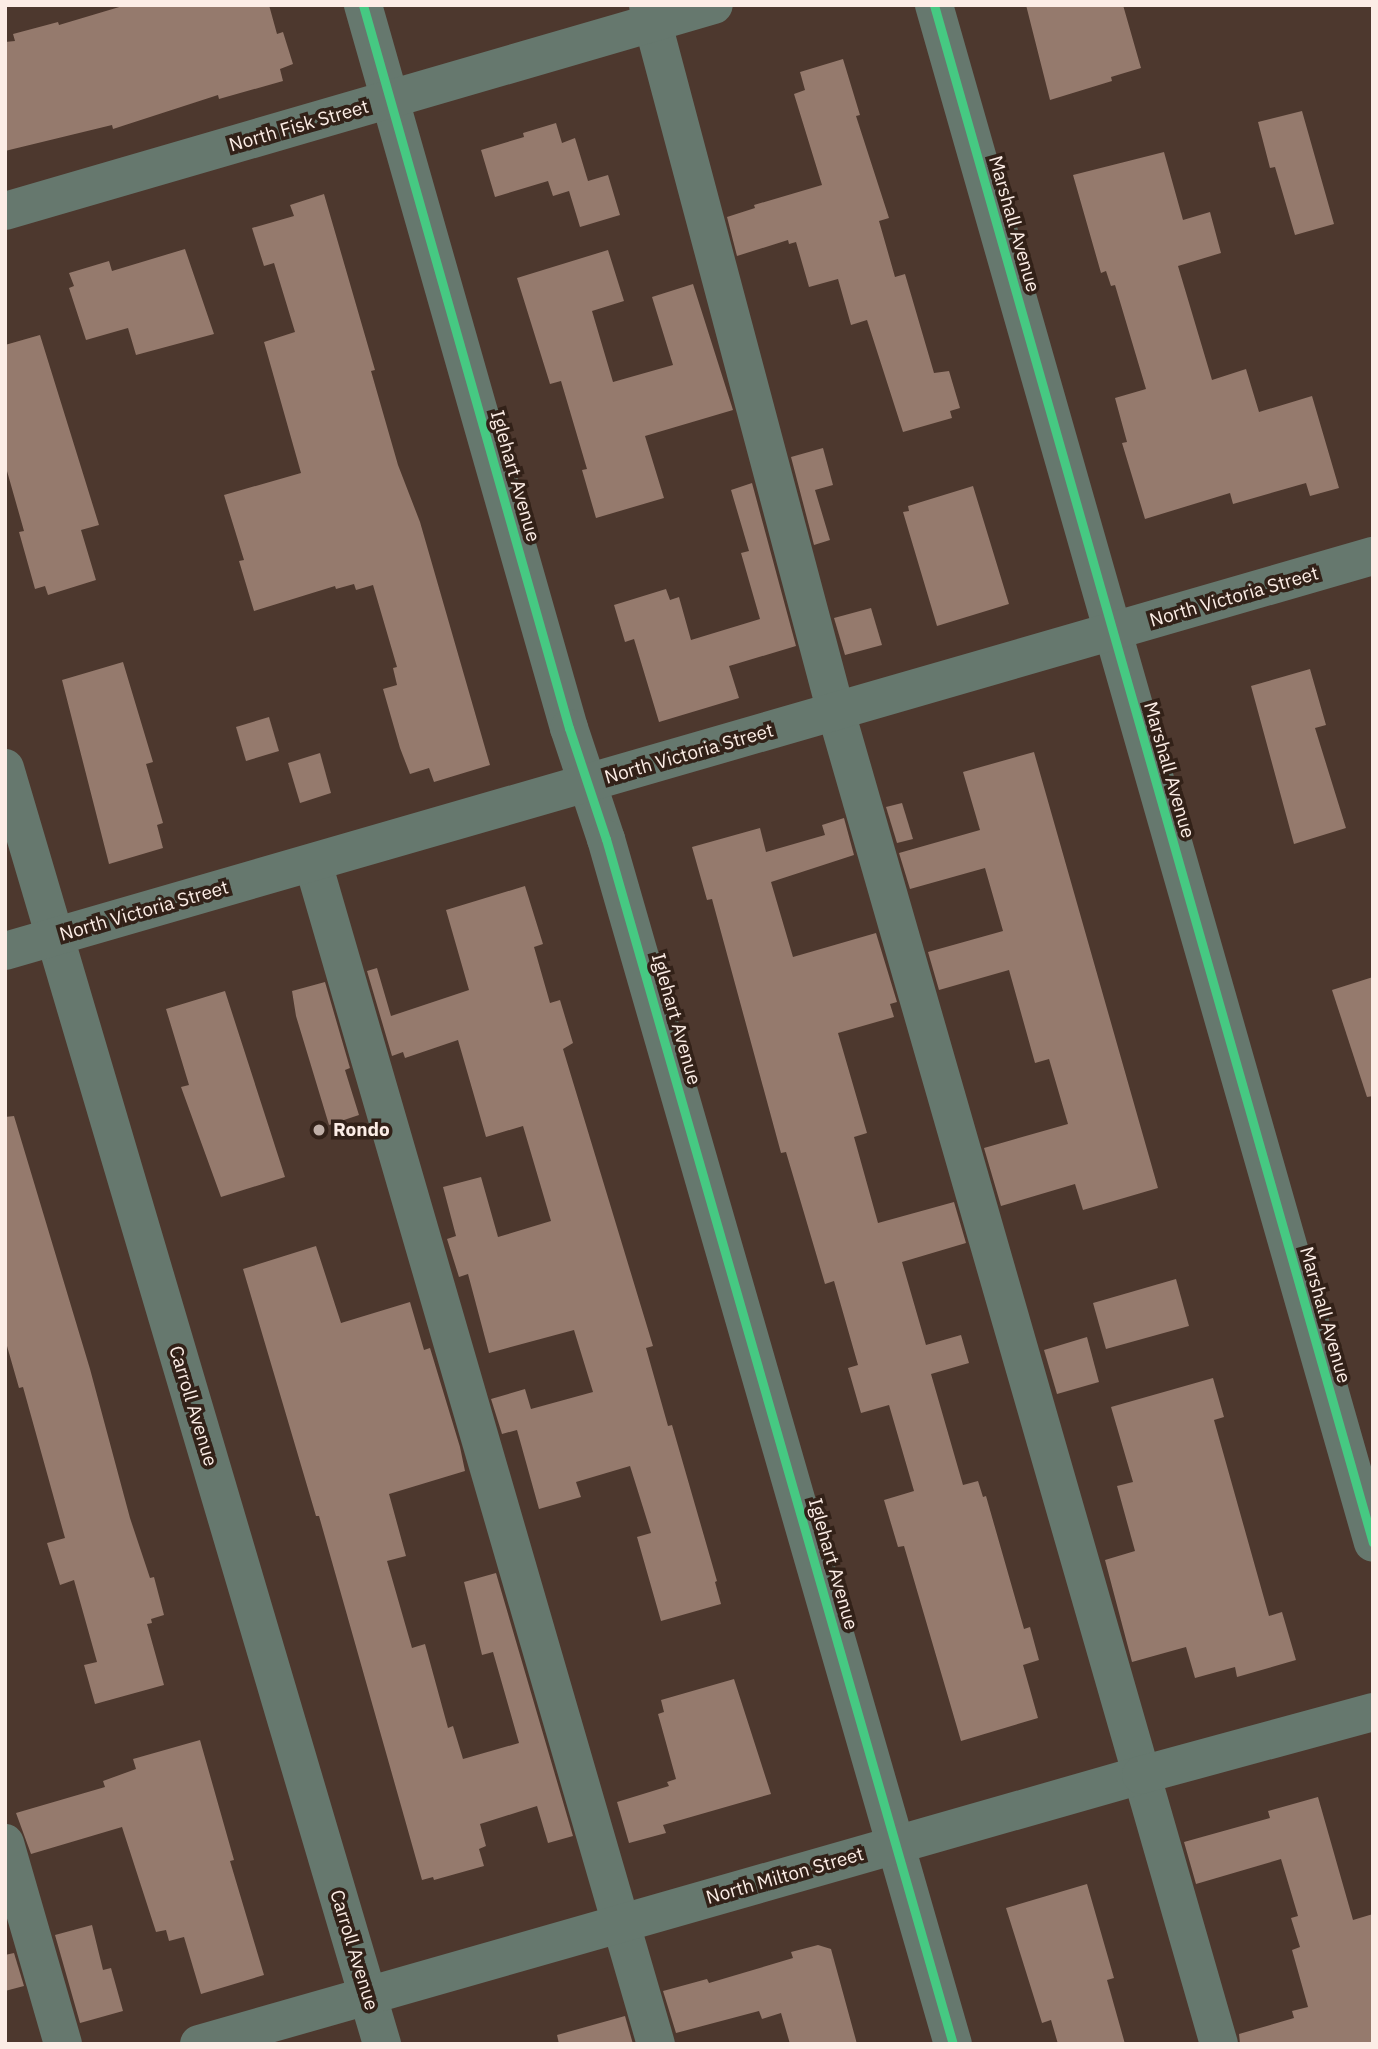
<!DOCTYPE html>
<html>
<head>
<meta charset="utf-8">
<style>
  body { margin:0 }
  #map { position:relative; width:1378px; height:2049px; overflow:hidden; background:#4d382e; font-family:"IBM Plex Sans",sans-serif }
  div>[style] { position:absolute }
  .building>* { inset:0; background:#957a6d }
  .minor>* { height:38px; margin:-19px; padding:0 19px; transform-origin:19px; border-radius:19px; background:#66786e }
  .cycleway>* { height:9px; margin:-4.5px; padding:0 4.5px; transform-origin:4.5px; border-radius:4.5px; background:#46c982 }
  .dots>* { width:19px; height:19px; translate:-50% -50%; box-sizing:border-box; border:4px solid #322118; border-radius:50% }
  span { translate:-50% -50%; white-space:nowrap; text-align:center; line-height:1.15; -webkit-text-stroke:7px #322118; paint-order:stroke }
  .street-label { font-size:19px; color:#fcede6 }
  .poi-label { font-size:19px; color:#fcede6; font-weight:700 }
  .left { translate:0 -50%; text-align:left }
  .frame { position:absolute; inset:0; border:7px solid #fcede6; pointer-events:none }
</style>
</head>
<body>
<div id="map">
  <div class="building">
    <i style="clip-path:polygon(126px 5px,269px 5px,277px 34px,283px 32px,293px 64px,280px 69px,283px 81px,219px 99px,218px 95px,113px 129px,112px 125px,5px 151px,5px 42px,15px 41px,13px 34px,58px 22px,59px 25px)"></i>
    <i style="clip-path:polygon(1026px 5px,1123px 5px,1141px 68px,1111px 77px,1112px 81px,1050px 100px)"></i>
    <i style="clip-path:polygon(843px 59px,860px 115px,856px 116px,889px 218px,879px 221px,895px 277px,905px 274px,934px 373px,949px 371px,960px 408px,950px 411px,952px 418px,903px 432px,867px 320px,851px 325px,838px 279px,809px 287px,796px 242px,789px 244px,788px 240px,737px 256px,727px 217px,755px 208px,754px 205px,822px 185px,794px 94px,805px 90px,800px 72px)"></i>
    <i style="clip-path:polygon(1302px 111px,1334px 224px,1295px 235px,1275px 167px,1270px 168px,1258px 122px)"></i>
    <i style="clip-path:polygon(556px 123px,562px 143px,575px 138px,588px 181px,608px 175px,620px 215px,580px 227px,569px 191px,553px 196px,548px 181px,495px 197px,481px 150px,524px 137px,523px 133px)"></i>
    <i style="clip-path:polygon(1164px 152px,1183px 220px,1210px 212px,1221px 253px,1178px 266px,1212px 380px,1246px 369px,1259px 412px,1312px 396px,1339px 488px,1310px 496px,1306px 483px,1233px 504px,1230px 493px,1145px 519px,1122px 443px,1127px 442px,1115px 398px,1146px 389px,1115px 285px,1111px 286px,1106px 271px,1101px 273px,1073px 175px)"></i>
    <i style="clip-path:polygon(324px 194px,375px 370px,371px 371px,398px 465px,420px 522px,490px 765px,434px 782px,429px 768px,410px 774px,400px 748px,383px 689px,397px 685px,393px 668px,397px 667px,373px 585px,356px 590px,354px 584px,336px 589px,335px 586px,254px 611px,239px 561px,244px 560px,224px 495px,301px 473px,264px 342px,295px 332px,274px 263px,264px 266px,252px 228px,294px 216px,290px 205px)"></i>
    <i style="clip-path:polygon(185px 249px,214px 334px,136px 355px,128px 328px,86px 340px,69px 288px,74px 286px,69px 273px,109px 261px,112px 271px)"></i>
    <i style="clip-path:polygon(608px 250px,624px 301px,592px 311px,613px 382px,673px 365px,652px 297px,693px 284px,733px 410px,645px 436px,664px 498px,596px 518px,582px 470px,587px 469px,561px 381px,550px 384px,517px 278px)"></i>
    <i style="clip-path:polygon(40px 335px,99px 525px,81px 530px,96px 580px,48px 595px,45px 586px,35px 589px,19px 532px,24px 531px,5px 464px,5px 345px)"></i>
    <i style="clip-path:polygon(823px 448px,833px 485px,815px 490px,830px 540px,814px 545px,791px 457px)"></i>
    <i style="clip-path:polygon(752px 483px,796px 646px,729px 666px,739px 698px,659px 722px,634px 639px,625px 642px,614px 605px,666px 589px,670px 600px,679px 597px,691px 640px,760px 619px,741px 553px,749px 551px,731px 490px)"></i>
    <i style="clip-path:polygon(973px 486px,1009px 604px,937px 626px,903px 512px,909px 511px,908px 506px)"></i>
    <i style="clip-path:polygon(871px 608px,882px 645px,845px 655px,834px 618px)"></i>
    <i style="clip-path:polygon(123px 662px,153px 762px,146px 764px,163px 823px,157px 825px,163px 848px,109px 864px,62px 680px)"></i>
    <i style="clip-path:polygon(1310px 669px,1326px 725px,1315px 728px,1346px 828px,1294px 844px,1251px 686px)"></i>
    <i style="clip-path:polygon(269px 717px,279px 751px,246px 761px,236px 727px)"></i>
    <i style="clip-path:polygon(1034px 752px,1158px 1188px,1083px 1210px,1075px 1184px,1001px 1206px,984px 1148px,1068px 1124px,1049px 1059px,1035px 1063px,1009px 970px,939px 990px,928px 952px,1003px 931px,985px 868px,910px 889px,899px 853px,980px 830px,963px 772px)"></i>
    <i style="clip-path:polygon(320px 753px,331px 793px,300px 803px,288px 763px)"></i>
    <i style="clip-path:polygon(902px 803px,913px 839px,897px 843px,886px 807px)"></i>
    <i style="clip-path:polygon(844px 818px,854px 855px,771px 882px,793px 957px,876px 933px,897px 1002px,890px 1004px,894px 1017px,838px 1033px,867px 1133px,854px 1137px,878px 1223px,954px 1202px,966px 1243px,902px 1262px,926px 1345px,961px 1335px,969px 1363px,931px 1374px,963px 1485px,978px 1481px,983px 1497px,986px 1496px,1024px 1629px,1030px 1627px,1039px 1660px,1023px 1665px,1038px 1718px,961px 1741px,904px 1546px,898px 1547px,884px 1500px,914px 1491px,889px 1405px,861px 1413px,848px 1368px,858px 1365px,834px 1281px,825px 1284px,786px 1152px,781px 1153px,712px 899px,707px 900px,692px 847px,760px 828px,766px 852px,825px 835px,822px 825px)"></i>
    <i style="clip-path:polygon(525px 886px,543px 944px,534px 947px,550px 1003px,560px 1000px,573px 1043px,563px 1049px,653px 1346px,646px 1348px,668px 1426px,672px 1425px,717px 1581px,715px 1582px,721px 1604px,661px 1621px,637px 1537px,651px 1533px,630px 1466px,576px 1482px,581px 1497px,539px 1509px,517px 1430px,502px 1434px,491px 1399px,525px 1389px,531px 1409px,593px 1392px,574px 1330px,489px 1353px,468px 1274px,459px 1277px,447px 1239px,456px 1236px,443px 1187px,481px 1177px,498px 1237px,551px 1221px,523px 1126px,486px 1137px,458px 1040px,405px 1058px,403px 1052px,392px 1056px,367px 971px,377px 968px,391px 1016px,469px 990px,446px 910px)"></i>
    <i style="clip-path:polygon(1373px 977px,1373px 1096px,1367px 1097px,1332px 990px)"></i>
    <i style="clip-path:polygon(325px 982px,350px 1068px,345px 1070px,359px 1115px,329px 1125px,296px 1016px,292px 991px)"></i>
    <i style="clip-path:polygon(225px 991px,285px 1177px,221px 1197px,181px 1087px,189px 1085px,166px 1009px)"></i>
    <i style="clip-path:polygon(14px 1116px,90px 1369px,130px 1518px,150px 1578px,154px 1577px,164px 1615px,151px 1619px,152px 1623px,147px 1624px,164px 1685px,95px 1704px,84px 1665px,97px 1662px,74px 1580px,60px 1585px,47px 1543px,65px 1538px,23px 1387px,19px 1388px,5px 1339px,5px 1117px)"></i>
    <i style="clip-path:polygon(316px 1246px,341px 1323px,410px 1302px,424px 1350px,430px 1348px,460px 1447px,465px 1471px,389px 1494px,406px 1556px,387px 1561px,412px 1648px,425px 1644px,448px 1728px,453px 1726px,463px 1759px,519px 1743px,493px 1652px,482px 1655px,464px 1582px,496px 1573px,573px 1836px,548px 1843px,537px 1806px,480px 1824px,486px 1846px,479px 1849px,484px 1866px,434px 1880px,433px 1877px,422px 1880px,319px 1516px,316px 1516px,243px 1269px)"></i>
    <i style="clip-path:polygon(1176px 1279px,1189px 1326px,1106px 1349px,1093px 1303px)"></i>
    <i style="clip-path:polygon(1087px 1337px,1099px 1382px,1057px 1394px,1044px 1350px)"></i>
    <i style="clip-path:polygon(1213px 1378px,1224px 1417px,1214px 1420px,1269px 1616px,1282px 1612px,1296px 1660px,1237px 1677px,1235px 1667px,1195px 1678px,1186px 1647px,1132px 1662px,1105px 1560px,1135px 1551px,1117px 1486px,1133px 1482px,1111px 1407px)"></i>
    <i style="clip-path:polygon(734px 1679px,771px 1794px,663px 1825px,666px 1833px,629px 1843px,617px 1802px,669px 1786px,667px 1782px,676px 1779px,658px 1714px,664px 1712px,661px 1700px)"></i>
    <i style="clip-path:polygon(200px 1740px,234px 1860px,230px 1861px,264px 1975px,201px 1994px,184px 1937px,169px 1941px,166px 1930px,156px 1932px,122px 1827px,31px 1854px,16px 1813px,105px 1787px,103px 1781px,136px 1769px,133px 1759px)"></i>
    <i style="clip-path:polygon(1318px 1797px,1353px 1920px,1373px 1914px,1373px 2044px,1240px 2044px,1239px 2034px,1294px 2018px,1292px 2011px,1308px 2007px,1292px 1950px,1300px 1947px,1291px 1918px,1298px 1916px,1281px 1859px,1196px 1884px,1184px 1842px,1270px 1818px,1268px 1811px)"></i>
    <i style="clip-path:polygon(1087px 1884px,1114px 1978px,1107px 1980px,1125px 2044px,1058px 2044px,1051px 2020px,1042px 2023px,1006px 1908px)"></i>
    <i style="clip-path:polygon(92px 1925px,103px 1970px,111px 1968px,123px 2011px,80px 2023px,55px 1935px)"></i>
    <i style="clip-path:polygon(818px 1945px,831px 1949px,857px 2044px,790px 2044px,781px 2013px,762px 2019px,759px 2011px,676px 2033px,663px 1991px,707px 1979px,709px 1983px,793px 1958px,791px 1952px)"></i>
    <i style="clip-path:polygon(14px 1953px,24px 1986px,5px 1991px,5px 1955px)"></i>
    <i style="clip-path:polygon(625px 2016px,633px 2044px,559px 2044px,557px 2035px)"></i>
  </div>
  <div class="minor">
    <i style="left:363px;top:5px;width:752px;rotate:74.1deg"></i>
    <i style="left:569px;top:728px;width:117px;rotate:71.6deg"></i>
    <i style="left:606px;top:839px;width:1254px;rotate:73.94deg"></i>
    <i style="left:648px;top:5px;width:732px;rotate:75.11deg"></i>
    <i style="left:836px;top:712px;width:1386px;rotate:73.96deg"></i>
    <i style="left:934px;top:5px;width:1599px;rotate:74.07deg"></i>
    <i style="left:5px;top:211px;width:738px;rotate:-16.2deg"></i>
    <i style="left:5px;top:768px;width:1331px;rotate:73.54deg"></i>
    <i style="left:313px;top:863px;width:1230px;rotate:73.81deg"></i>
    <i style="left:5px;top:951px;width:1424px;rotate:-16.11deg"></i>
    <i style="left:5px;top:1843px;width:209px;rotate:73.9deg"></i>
    <i style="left:199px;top:2044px;width:980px;rotate:-15.94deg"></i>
    <i style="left:1141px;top:1775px;width:240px;rotate:-15.2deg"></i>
  </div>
  <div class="cycleway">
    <i style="left:363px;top:5px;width:752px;rotate:74.1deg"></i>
    <i style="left:569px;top:728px;width:117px;rotate:71.6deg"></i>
    <i style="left:606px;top:839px;width:1254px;rotate:73.94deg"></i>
    <i style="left:934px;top:5px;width:1599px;rotate:74.07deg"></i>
  </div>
  <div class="dots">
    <i style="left:319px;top:1130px;background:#bfaea6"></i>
  </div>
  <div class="street-label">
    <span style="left:299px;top:126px;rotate:-16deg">North Fisk Street</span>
    <span style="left:1014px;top:224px;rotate:74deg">Marshall Avenue</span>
    <span style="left:515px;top:476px;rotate:74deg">Iglehart Avenue</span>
    <span style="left:1234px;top:597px;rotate:-16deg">North Victoria Street</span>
    <span style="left:689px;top:754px;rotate:-16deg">North Victoria Street</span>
    <span style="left:1169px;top:770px;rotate:74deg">Marshall Avenue</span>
    <span style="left:144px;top:911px;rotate:-16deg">North Victoria Street</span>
    <span style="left:676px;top:1019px;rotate:74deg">Iglehart Avenue</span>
    <span style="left:1325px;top:1315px;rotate:74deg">Marshall Avenue</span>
    <span style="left:193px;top:1406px;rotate:73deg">Carroll Avenue</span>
    <span style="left:833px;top:1564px;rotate:74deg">Iglehart Avenue</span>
    <span style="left:785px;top:1876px;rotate:-16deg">North Milton Street</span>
    <span style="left:354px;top:1950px;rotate:73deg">Carroll Avenue</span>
  </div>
  <div class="poi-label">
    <span class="left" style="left:333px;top:1130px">Rondo</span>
  </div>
  <div class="frame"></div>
</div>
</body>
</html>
